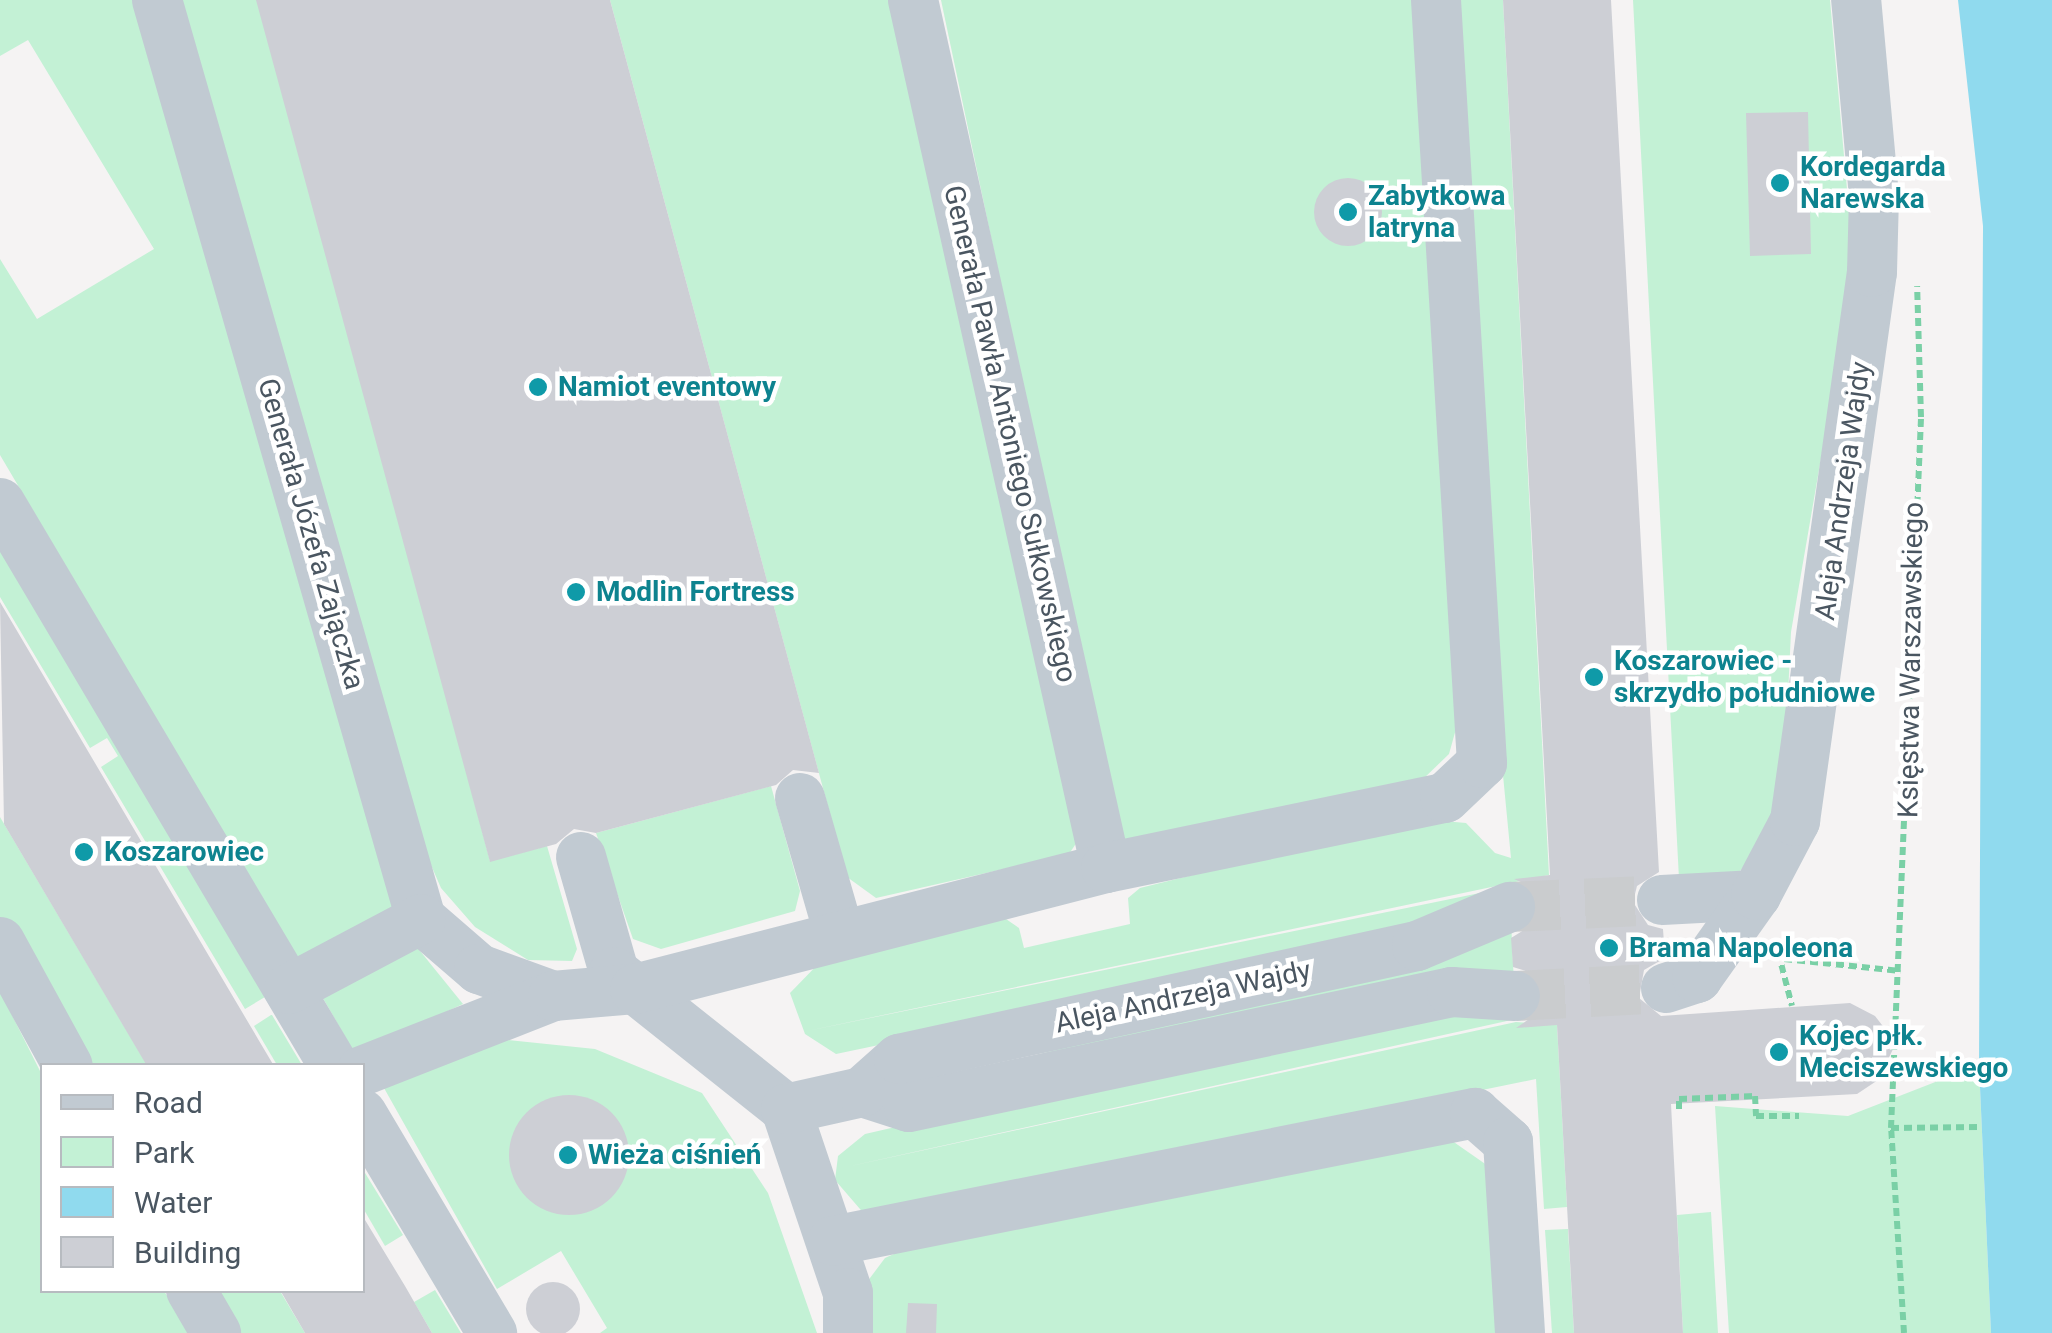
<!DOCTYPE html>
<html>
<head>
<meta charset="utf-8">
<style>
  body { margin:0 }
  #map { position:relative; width:2052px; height:1333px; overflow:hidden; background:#f5f3f3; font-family:Roboto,sans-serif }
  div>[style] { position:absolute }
  .green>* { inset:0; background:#c3f1d5 }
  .water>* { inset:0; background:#90daee }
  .building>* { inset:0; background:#cdcfd5 }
  .round { border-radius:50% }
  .minor-tunnel>* { height:50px; margin-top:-25px; transform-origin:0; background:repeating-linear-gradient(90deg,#caccce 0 50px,transparent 0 75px) }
  .path>* { height:6px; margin-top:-3px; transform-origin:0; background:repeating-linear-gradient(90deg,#7ad0a6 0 8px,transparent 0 13px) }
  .minor>* { height:50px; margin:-25px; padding:0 25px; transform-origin:25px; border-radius:25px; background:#c1cad2 }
  .dots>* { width:28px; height:28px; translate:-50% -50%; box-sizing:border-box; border:5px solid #fff; border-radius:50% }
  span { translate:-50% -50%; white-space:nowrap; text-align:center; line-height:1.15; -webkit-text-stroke:9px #fff; paint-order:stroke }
  .culture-label { font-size:28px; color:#0d838f; font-weight:700 }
  .left { translate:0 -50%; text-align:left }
  .street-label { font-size:28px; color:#4a5661 }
  .legend { position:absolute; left:40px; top:1063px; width:325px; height:230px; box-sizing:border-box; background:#fff; border:2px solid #b7bbc0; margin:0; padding:12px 18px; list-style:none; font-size:30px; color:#4a5661 }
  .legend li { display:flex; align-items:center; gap:20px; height:50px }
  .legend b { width:50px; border:2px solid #b7bbc0 }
</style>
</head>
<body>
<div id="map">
  <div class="green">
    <i style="clip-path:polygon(0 0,144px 0,402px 908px,300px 963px,0 455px,0 259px,37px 319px,154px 249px,28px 40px,0 56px)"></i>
    <i style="clip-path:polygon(179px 0,262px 0,490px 861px,547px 846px,577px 949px,572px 961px,528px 960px,475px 927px,441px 888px,414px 826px)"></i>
    <i style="clip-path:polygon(610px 0,892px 0,1079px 839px,1069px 854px,876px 898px,847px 877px)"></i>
    <i style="clip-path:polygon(941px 0,1416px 0,1461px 711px,1449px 754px,1419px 783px,1119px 844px)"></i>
    <i style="clip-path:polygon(1457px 0,1503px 0,1549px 875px,807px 1031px,1509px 887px,1332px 950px,836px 1054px,805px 1034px,790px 993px,824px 958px,1003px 917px,1019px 928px,1024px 948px,1130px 924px,1128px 898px,1140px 888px,1421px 819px,1466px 823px,1495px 853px,1511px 858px,1491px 651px)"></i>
    <i style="clip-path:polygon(1633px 0,1830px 0,1854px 267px,1791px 632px,1782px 819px,1731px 882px,1679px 879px)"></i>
    <i style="clip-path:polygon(0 540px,270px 994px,245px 1009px,101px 767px,118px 756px,107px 738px,90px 748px,0 597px)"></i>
    <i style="clip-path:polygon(771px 786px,800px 891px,795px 911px,661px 949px,633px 939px,596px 833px)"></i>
    <i style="clip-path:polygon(0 817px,147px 1065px,86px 1065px,0 918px)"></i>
    <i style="clip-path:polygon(1511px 921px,1514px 985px,910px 1091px)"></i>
    <i style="clip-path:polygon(416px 946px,463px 1004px,355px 1054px,320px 993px)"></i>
    <i style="clip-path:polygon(0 991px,42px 1075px,42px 1290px,164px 1291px,191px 1333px,0 1333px)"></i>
    <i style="clip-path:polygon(1433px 1004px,1516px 1019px,846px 1167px,1516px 1022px,1557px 1025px,1567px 1207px,1544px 1209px,1536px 1079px,866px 1216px,835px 1180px,838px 1156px,865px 1134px)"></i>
    <i style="clip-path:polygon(271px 1015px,272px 1015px,302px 1065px,277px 1065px,254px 1026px)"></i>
    <i style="clip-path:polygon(499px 1039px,595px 1049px,702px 1093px,768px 1193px,817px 1333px,600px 1333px,607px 1328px,561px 1251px,497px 1289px,384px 1088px)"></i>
    <i style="clip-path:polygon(1979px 1065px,1991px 1333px,1729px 1333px,1715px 1106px,1848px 1116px)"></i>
    <i style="clip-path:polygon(1448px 1138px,1491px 1168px,1510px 1333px,864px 1333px,867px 1282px,885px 1258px,907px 1248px)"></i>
    <i style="clip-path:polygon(362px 1168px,403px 1235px,385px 1246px,363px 1208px)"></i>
    <i style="clip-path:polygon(1711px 1212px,1718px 1333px,1683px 1333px,1677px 1215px)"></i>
    <i style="clip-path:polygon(1568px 1229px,1574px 1333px,1552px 1333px,1545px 1230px)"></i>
    <i style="clip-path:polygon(435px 1290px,461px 1333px,432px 1333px,414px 1302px)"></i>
    <i style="clip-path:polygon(213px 1291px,280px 1291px,305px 1333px,238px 1333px)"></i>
  </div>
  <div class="water">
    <i style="clip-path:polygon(1958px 0,2052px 0,2052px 1333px,1991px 1333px,1979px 1065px,1983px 226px)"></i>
  </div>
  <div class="building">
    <i style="clip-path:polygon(256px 0,610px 0,819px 773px,793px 770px,776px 785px,596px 833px,574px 829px,556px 844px,490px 862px)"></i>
    <i style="clip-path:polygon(1503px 0,1611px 0,1659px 872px,1637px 886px,1633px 902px,1648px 925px,1663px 929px,1665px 958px,1644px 970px,1639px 998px,1661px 1016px,1850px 1003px,1875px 1016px,1896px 1043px,1878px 1080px,1857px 1094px,1671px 1104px,1683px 1333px,1574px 1333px,1557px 1025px,1516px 1028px,1538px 1013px,1544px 997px,1532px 973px,1513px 967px,1511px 938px,1532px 925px,1539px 910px,1528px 885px,1514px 879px,1550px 875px)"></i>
    <i style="clip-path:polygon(1808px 112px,1811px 254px,1750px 256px,1746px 113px)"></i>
    <i class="round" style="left:1314px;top:178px;width:68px;height:68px"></i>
    <i style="clip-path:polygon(0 602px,164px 880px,274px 1066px,147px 1066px,4px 824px)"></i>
    <i class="round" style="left:509px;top:1095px;width:120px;height:120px"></i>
    <i style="clip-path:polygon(362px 1215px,405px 1286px,432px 1333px,305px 1333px,280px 1290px,362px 1290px)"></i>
    <i class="round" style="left:526px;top:1282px;width:54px;height:54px"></i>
    <i style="clip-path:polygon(908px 1303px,937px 1304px,936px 1333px,906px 1333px)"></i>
  </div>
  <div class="minor-tunnel">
    <i style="left:1510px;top:907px;width:152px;rotate:-2.6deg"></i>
    <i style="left:1515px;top:996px;width:151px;rotate:-3deg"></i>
  </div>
  <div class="path">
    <i style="left:1775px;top:940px;width:68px;rotate:75.6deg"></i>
    <i style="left:1784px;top:959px;width:117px;rotate:5.9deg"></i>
    <i style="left:1679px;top:1109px;width:10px;rotate:-90deg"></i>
    <i style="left:1679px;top:1099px;width:76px;rotate:-2.3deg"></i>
    <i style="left:1755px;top:1096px;width:20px;rotate:87deg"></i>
    <i style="left:1756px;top:1116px;width:43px"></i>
    <i style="left:1891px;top:1128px;width:88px;rotate:-0.7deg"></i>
    <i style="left:1904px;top:1333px;width:205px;rotate:-93.6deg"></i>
    <i style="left:1891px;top:1128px;width:712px;rotate:-87.58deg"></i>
    <i style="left:1921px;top:417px;width:131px;rotate:-91.7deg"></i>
  </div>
  <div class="minor">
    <i style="left:157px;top:0;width:956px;rotate:73.97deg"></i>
    <i style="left:421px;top:919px;width:77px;rotate:40.8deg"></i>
    <i style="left:479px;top:969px;width:79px;rotate:20deg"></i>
    <i style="left:913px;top:0;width:889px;rotate:77.46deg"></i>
    <i style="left:0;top:503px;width:655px;rotate:59.32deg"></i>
    <i style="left:800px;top:798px;width:141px;rotate:73.9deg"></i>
    <i style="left:581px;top:857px;width:120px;rotate:74deg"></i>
    <i style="left:614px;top:972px;width:220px;rotate:38.5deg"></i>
    <i style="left:786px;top:1109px;width:194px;rotate:71.4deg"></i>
    <i style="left:848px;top:1293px;width:40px;rotate:90deg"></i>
    <i style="left:1662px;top:900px;width:94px;rotate:-3deg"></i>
    <i style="left:0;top:942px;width:141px;rotate:61.3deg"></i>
    <i style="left:1666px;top:988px;width:33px;rotate:-18deg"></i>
    <i style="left:1697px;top:978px;width:102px;rotate:-54.6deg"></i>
    <i style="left:1756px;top:895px;width:84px;rotate:-62.2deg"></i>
    <i style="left:1795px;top:821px;width:554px;rotate:-82.02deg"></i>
    <i style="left:1872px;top:272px;width:76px;rotate:-88.5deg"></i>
    <i style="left:1874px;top:196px;width:197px;rotate:-95.2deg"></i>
    <i style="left:289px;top:989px;width:149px;rotate:-27.9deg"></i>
    <i style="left:362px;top:1071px;width:205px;rotate:-21.4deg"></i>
    <i style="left:553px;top:996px;width:82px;rotate:-4.9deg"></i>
    <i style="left:635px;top:989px;width:486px;rotate:-14.4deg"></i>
    <i style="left:1106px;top:868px;width:346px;rotate:-11.7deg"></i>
    <i style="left:1445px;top:798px;width:51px;rotate:-43.4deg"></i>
    <i style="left:1482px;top:763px;width:764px;rotate:-93.45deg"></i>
    <i style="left:862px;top:1092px;width:49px;rotate:17.7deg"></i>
    <i style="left:909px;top:1107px;width:555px;rotate:-11.96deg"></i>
    <i style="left:1452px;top:992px;width:63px;rotate:3.6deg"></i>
    <i style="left:786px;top:1109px;width:78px;rotate:-12.6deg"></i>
    <i style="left:862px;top:1092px;width:50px;rotate:-41.7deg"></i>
    <i style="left:899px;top:1059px;width:530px;rotate:-12.31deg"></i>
    <i style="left:1417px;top:946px;width:101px;rotate:-22.8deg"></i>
    <i style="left:362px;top:1114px;width:255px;rotate:59.3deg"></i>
    <i style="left:833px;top:1241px;width:655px;rotate:-11.28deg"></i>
    <i style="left:1475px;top:1113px;width:44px;rotate:41.3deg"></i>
    <i style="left:1508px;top:1142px;width:191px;rotate:86.4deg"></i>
    <i style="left:191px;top:1290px;width:50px;rotate:59.8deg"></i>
  </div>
  <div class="dots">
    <i style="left:1780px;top:183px;background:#0f9aa8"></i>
    <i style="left:1348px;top:212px;background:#0f9aa8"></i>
    <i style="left:538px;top:387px;background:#0f9aa8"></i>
    <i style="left:576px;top:592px;background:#0f9aa8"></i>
    <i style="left:1594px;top:677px;background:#0f9aa8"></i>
    <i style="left:84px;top:852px;background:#0f9aa8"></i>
    <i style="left:1609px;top:948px;background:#0f9aa8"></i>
    <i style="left:1779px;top:1052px;background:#0f9aa8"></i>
    <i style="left:568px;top:1155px;background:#0f9aa8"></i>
  </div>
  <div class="culture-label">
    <span class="left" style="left:1800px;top:183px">Kordegarda<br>Narewska</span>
    <span class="left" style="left:1368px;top:212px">Zabytkowa<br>latryna</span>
    <span class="left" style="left:558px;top:387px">Namiot eventowy</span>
    <span class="left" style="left:596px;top:592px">Modlin Fortress</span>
    <span class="left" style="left:1614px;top:677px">Koszarowiec -<br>skrzydło południowe</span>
    <span class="left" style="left:104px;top:852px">Koszarowiec</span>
    <span class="left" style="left:1629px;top:948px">Brama Napoleona</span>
    <span class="left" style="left:1799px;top:1052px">Kojec płk.<br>Meciszewskiego</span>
    <span class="left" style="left:588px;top:1155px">Wieża ciśnień</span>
  </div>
  <div class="street-label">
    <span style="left:1010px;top:434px;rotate:77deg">Generała Pawła Antoniego Sułkowskiego</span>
    <span style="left:1843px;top:491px;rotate:-82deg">Aleja Andrzeja Wajdy</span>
    <span style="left:311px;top:534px;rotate:74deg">Generała Józefa Zajączka</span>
    <span style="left:1911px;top:660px;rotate:-89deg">Księstwa Warszawskiego</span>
    <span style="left:1183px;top:997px;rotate:-12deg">Aleja Andrzeja Wajdy</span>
  </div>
  <ul class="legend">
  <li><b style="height:12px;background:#c1cad2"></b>Road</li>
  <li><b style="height:28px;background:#c3f1d5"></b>Park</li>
  <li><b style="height:28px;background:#90daee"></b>Water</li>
  <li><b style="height:28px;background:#cdcfd5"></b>Building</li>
  </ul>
</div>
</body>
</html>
